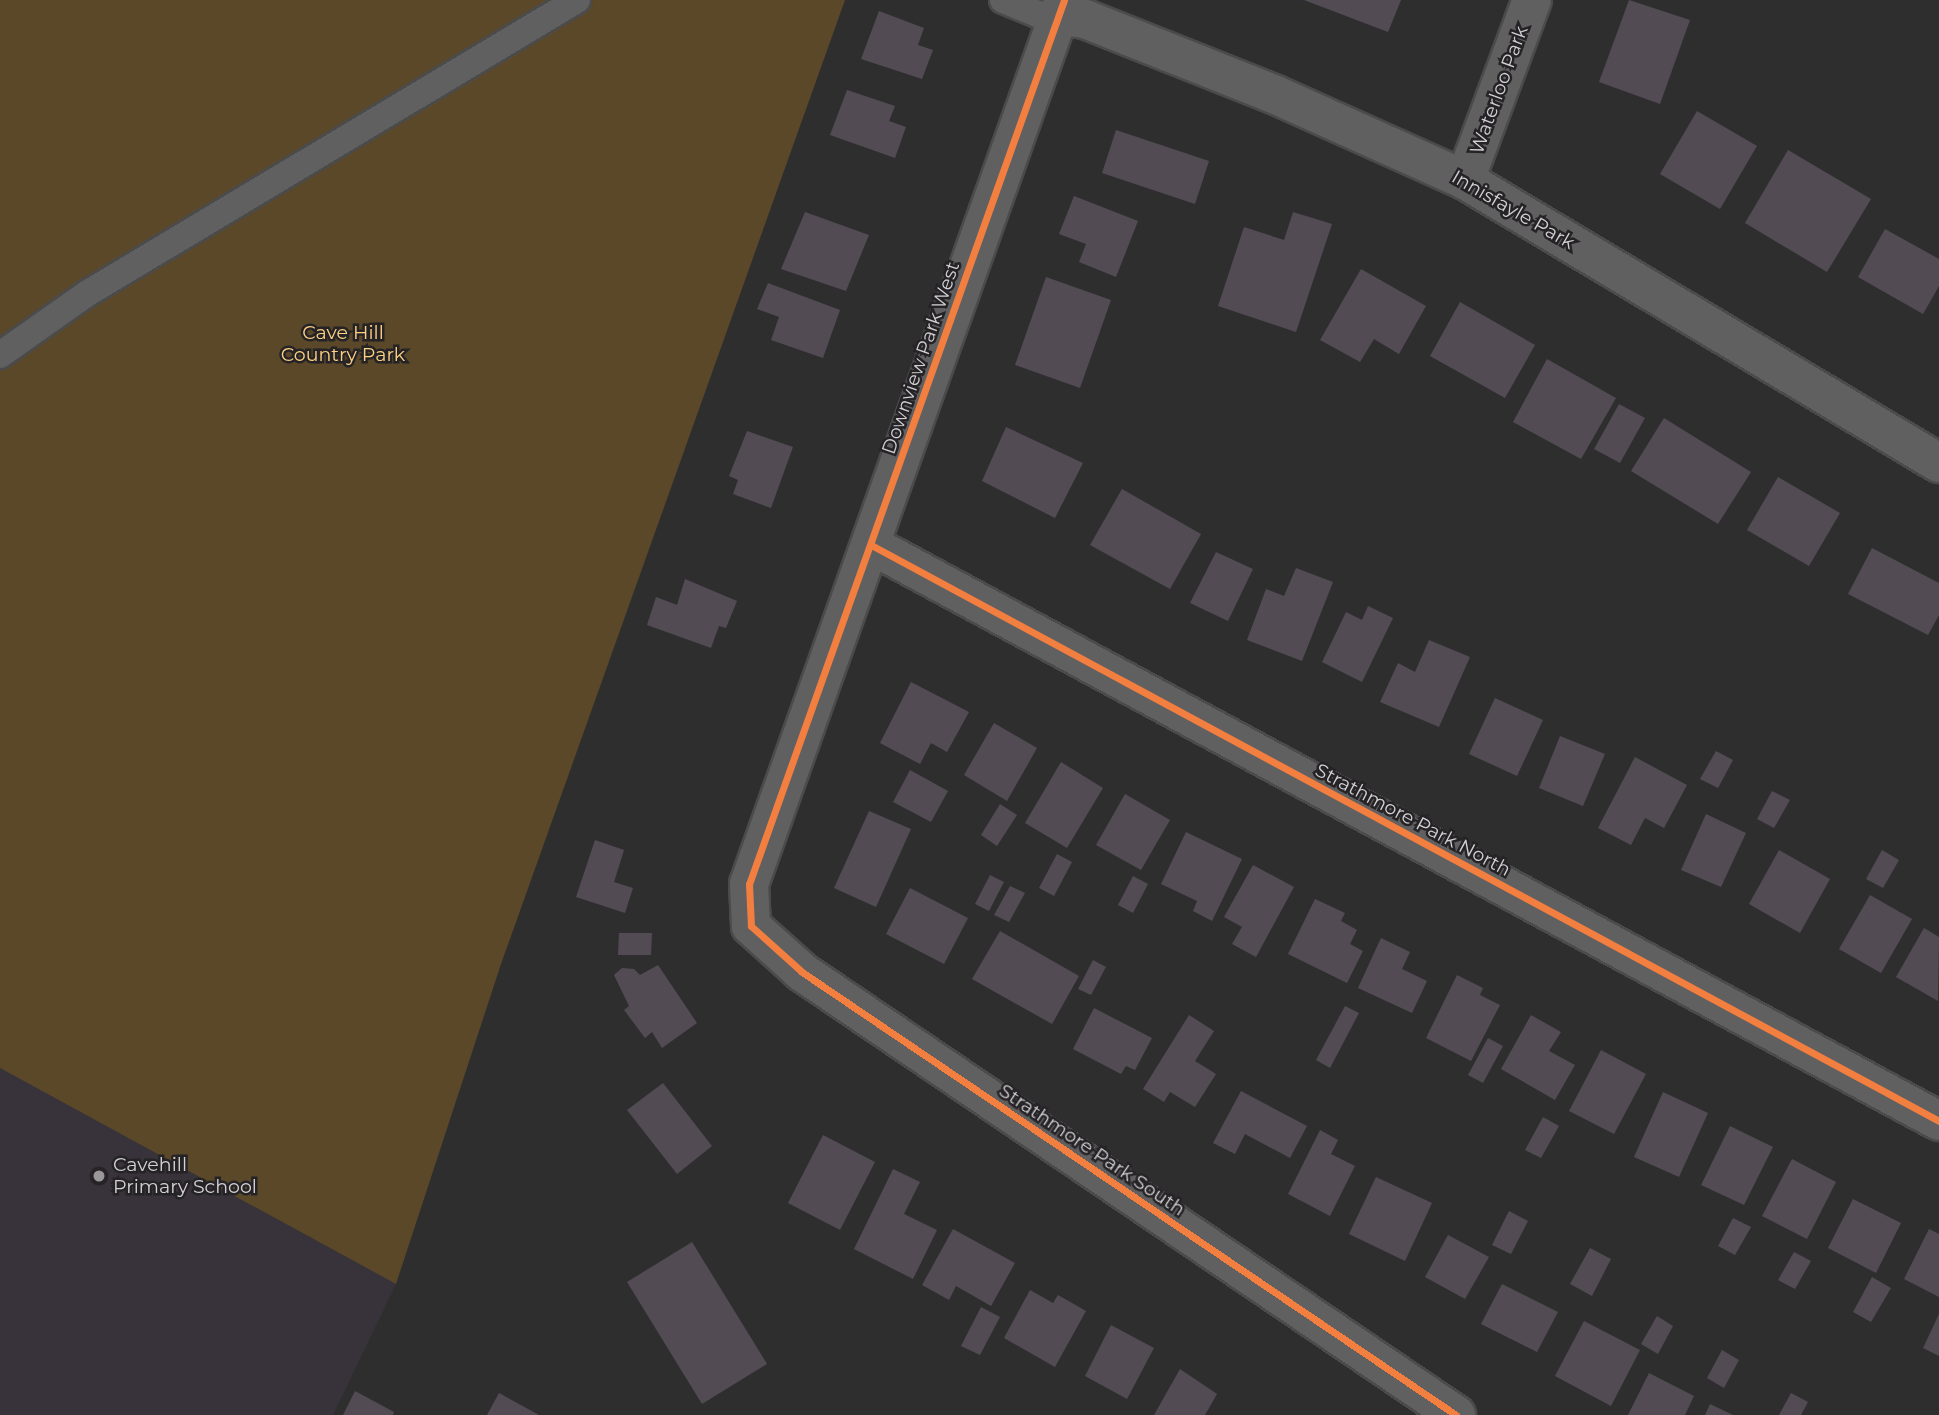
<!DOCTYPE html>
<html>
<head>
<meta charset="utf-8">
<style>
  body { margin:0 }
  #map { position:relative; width:1939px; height:1415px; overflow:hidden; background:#2f2e2f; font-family:Montserrat,sans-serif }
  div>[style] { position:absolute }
  .built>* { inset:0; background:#38333a }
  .green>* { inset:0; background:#5a4829 }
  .building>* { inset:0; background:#524b54 }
  .roads { filter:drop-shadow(2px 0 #4c4b4c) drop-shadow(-2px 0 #4c4b4c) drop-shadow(0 2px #4c4b4c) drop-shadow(0 -2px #4c4b4c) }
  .service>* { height:26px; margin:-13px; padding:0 13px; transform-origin:13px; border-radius:13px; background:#616061 }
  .minor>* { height:38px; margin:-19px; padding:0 19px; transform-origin:19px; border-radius:19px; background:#616061 }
  .cycleway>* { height:7px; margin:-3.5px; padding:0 3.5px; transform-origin:3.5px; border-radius:3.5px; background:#f27e40 }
  .dots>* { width:19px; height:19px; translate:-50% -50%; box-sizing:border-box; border:4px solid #252326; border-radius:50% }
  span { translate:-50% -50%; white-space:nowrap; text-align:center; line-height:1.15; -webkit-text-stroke:5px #252326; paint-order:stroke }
  .street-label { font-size:19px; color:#d2d0d2 }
  .park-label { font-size:19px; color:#fccf81 }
  .poi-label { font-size:19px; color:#d2d0d2 }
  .left { translate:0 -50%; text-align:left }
</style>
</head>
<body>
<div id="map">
  <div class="built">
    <i style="clip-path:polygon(0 1068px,396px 1284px,333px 1415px,0 1415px)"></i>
  </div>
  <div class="green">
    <i style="clip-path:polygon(0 0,845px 0,501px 964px,396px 1284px,0 1068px)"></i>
  </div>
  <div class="building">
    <i style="clip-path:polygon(1304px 0,1401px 0,1388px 32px)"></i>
    <i style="clip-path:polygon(1629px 0,1690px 20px,1660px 104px,1599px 82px)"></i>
    <i style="clip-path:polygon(879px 11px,924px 28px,918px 45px,933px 50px,922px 79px,861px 59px)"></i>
    <i style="clip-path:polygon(847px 90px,895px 106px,889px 121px,906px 127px,895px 158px,830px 135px)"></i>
    <i style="clip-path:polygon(1697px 111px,1757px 146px,1720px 209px,1660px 174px)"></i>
    <i style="clip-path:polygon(1116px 130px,1209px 161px,1195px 204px,1102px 173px)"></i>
    <i style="clip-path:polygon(1788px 150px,1871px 199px,1827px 272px,1745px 223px)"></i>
    <i style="clip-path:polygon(1074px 196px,1138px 221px,1116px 277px,1079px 262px,1086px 244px,1059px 234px)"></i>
    <i style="clip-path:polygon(805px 212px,869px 235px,846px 291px,781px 269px)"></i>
    <i style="clip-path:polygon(1293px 212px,1332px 224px,1296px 332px,1218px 306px,1244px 227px,1284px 240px)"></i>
    <i style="clip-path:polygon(1885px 229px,1939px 259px,1939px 286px,1923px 314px,1858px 277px)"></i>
    <i style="clip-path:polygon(1361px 269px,1426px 306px,1399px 354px,1374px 339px,1360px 362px,1320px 340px)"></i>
    <i style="clip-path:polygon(1046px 277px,1111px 300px,1080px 388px,1015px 365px)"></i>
    <i style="clip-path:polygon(768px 283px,840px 310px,823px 358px,771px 340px,779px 317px,757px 309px)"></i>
    <i style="clip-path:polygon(1460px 302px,1535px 345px,1505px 398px,1430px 356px)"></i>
    <i style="clip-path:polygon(1547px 359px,1616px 398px,1581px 459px,1513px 422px)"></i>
    <i style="clip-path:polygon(1619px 404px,1645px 418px,1620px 463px,1594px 449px)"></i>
    <i style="clip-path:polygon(1664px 418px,1751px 472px,1718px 524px,1631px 471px)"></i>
    <i style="clip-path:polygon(1006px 427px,1083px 463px,1055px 518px,982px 481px)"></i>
    <i style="clip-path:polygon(747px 431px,793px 447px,771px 508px,733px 494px,738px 480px,729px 476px)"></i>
    <i style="clip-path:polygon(1778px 477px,1840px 513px,1809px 566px,1747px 530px)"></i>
    <i style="clip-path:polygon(1122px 489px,1201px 534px,1170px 589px,1090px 545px)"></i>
    <i style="clip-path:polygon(1872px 548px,1939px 583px,1939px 615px,1928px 635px,1848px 594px)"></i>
    <i style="clip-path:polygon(1216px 552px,1253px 569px,1228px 621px,1190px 603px)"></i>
    <i style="clip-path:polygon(1296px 568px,1333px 582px,1302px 661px,1247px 640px,1266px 589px,1284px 596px)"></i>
    <i style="clip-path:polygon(685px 579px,737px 601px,726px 628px,719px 626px,711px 648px,647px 625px,656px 597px,677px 605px)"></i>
    <i style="clip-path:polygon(1368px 606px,1393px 618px,1362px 682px,1322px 662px,1346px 612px,1362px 620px)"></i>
    <i style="clip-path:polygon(1429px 640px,1470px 657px,1439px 727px,1380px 702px,1398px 663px,1415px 672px)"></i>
    <i style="clip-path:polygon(911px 682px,969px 712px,947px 752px,931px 743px,920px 764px,880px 743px)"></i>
    <i style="clip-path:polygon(1495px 698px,1543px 720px,1517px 776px,1469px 754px)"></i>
    <i style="clip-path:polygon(994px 723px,1037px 748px,1007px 801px,964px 775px)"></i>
    <i style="clip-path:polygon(1560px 736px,1605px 754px,1583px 806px,1539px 788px)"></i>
    <i style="clip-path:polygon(1716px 751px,1733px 760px,1718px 788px,1700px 779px)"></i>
    <i style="clip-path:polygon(1635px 757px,1687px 785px,1664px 828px,1645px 818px,1631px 845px,1598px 828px)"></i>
    <i style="clip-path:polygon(1061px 762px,1103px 788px,1067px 848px,1025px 823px)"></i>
    <i style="clip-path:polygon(910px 770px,948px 791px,931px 822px,893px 802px)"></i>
    <i style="clip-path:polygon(1772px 791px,1790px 800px,1774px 828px,1757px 819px)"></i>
    <i style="clip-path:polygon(1125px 794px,1170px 820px,1141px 870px,1096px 845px)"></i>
    <i style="clip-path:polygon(1000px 804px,1017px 815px,997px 846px,981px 835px)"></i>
    <i style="clip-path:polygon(869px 811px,911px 829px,876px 907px,834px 888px)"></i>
    <i style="clip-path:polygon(1706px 814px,1746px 833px,1721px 887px,1681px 870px)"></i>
    <i style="clip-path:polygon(1186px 832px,1242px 859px,1212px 921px,1193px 911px,1197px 901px,1161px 884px)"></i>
    <i style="clip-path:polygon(595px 840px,624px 850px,614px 882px,633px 888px,625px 913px,576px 897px)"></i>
    <i style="clip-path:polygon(1779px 850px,1830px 879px,1800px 933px,1749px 904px)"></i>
    <i style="clip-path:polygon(1882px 850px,1899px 860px,1883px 888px,1866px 879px)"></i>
    <i style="clip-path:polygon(1057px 854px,1072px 862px,1054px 896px,1039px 888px)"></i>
    <i style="clip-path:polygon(1253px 865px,1294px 887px,1256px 957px,1232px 944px,1242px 927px,1224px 917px)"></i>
    <i style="clip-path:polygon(990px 875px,1004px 882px,989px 911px,975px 904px)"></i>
    <i style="clip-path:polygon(1133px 876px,1148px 884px,1133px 913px,1118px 905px)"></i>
    <i style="clip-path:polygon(1010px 886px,1025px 893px,1009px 922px,994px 915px)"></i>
    <i style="clip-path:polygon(910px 888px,968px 918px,944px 964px,886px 934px)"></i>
    <i style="clip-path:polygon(1870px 895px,1912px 919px,1881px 973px,1839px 949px)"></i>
    <i style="clip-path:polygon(1315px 899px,1345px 913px,1341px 921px,1357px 930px,1350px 944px,1363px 951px,1347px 983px,1288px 954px)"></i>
    <i style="clip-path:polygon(1924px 928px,1939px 937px,1938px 1001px,1896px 977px)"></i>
    <i style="clip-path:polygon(1000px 931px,1079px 976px,1052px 1024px,972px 979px)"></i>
    <i style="clip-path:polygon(619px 933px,652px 933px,651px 955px,618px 955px)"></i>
    <i style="clip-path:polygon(1381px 938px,1410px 952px,1402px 969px,1427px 981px,1412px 1013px,1358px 988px)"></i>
    <i style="clip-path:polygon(1093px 960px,1106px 967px,1091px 995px,1078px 989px)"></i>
    <i style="clip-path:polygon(658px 965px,697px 1023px,662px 1048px,652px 1032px,645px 1038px,624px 1010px,629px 1006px,614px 975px,622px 968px,634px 969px,640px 975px)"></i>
    <i style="clip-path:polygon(1457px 975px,1483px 988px,1480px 995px,1500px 1005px,1471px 1061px,1426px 1038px)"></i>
    <i style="clip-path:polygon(1345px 1006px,1359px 1013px,1330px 1068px,1316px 1060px)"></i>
    <i style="clip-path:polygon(1094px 1008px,1152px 1038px,1135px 1070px,1126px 1066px,1121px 1074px,1073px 1049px)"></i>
    <i style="clip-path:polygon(1189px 1015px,1214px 1031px,1195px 1061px,1216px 1074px,1195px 1107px,1170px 1092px,1164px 1102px,1143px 1089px)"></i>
    <i style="clip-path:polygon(1531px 1015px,1561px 1032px,1549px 1051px,1575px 1065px,1555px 1100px,1501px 1069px)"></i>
    <i style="clip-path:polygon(1488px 1038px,1503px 1046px,1483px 1083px,1468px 1075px)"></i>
    <i style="clip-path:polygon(1601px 1050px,1646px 1074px,1614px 1134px,1569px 1111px)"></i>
    <i style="clip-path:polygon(663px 1083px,712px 1146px,677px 1174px,627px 1110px)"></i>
    <i style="clip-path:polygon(1241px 1091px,1307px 1126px,1290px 1158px,1245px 1134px,1235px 1154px,1213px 1143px)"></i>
    <i style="clip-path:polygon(1663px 1092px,1708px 1113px,1679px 1177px,1634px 1157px)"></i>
    <i style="clip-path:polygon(1543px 1117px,1559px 1126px,1541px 1158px,1525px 1150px)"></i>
    <i style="clip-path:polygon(1730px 1126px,1773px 1147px,1744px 1205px,1701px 1185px)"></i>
    <i style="clip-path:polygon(1320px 1130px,1338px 1140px,1331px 1154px,1355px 1166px,1330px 1216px,1288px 1194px)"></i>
    <i style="clip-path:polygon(823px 1135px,875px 1162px,840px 1230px,788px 1203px)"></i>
    <i style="clip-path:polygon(1792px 1159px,1836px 1182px,1807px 1239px,1762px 1216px)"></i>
    <i style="clip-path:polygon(893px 1169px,920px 1182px,904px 1214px,937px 1230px,913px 1279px,854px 1249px)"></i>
    <i style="clip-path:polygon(1376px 1177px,1432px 1203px,1405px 1261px,1349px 1234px)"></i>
    <i style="clip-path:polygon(1853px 1199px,1901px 1223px,1876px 1273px,1828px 1248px)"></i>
    <i style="clip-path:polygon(1509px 1211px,1528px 1221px,1511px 1254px,1492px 1245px)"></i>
    <i style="clip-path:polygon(1733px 1218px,1751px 1227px,1735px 1255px,1718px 1246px)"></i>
    <i style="clip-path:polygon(953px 1229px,1015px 1263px,991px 1306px,956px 1286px,949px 1300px,922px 1285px)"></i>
    <i style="clip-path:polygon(1929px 1229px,1939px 1234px,1939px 1297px,1904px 1279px)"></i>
    <i style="clip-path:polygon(1448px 1235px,1489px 1257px,1465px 1299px,1425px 1277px)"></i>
    <i style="clip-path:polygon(692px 1242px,767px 1364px,702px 1404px,627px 1282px)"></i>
    <i style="clip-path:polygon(1590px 1248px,1611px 1259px,1592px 1296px,1570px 1284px)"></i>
    <i style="clip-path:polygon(1794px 1252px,1811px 1261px,1795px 1289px,1778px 1280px)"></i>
    <i style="clip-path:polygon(1872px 1277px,1891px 1288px,1871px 1322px,1853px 1312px)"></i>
    <i style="clip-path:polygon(1502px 1284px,1558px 1312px,1537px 1352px,1481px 1324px)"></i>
    <i style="clip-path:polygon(1030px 1290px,1053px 1303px,1058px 1295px,1086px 1311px,1055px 1367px,1004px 1338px)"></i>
    <i style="clip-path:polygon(981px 1307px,1000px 1317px,980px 1355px,961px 1346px)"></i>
    <i style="clip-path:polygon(1939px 1314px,1939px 1356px,1923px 1348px)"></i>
    <i style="clip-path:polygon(1657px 1316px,1673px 1326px,1658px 1354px,1641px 1344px)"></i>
    <i style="clip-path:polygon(1584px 1321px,1640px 1350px,1611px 1406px,1555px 1376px)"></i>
    <i style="clip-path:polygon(1111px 1325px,1154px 1348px,1127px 1399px,1085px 1376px)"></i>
    <i style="clip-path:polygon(1722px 1350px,1739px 1360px,1724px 1388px,1707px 1378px)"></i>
    <i style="clip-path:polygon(1180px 1369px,1217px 1394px,1205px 1415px,1154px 1415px)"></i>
    <i style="clip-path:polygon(1649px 1373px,1694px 1396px,1685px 1415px,1628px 1415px)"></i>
    <i style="clip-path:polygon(355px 1391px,394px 1412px,393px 1415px,343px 1415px)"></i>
    <i style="clip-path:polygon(499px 1393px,539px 1415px,487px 1415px)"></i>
    <i style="clip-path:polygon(1791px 1393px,1808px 1402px,1801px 1415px,1779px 1415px)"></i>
    <i style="clip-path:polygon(1710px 1404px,1733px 1415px,1705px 1415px)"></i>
  </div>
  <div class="roads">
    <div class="service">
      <i style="left:1003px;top:0;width:37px;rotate:22deg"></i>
      <i style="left:1037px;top:14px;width:21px;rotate:5deg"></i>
      <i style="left:0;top:355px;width:108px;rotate:-35.2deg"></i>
      <i style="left:88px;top:293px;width:570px;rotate:-30.93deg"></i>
    </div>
    <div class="minor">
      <i style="left:1064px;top:0;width:938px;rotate:109.61deg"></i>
      <i style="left:749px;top:884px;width:42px;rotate:87.3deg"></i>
      <i style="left:751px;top:926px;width:69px;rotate:42deg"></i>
      <i style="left:802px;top:972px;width:790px;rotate:34.11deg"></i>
      <i style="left:1058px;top:16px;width:27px;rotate:6deg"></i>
      <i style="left:1085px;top:19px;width:206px;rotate:21.7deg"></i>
      <i style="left:1276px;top:95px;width:207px;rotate:24.2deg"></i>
      <i style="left:1465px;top:180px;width:552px;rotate:30.84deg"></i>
      <i style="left:1465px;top:180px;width:192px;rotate:-69.6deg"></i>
      <i style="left:873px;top:546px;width:1211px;rotate:28.34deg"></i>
    </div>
  </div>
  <div class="cycleway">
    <i style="left:1064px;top:0;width:938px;rotate:109.61deg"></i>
    <i style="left:749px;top:884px;width:42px;rotate:87.3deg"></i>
    <i style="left:751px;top:926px;width:69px;rotate:42deg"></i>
    <i style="left:802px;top:972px;width:790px;rotate:34.11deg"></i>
    <i style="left:873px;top:546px;width:1211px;rotate:28.34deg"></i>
  </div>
  <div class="dots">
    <i style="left:99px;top:1176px;background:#999799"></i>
  </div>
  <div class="street-label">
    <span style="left:1499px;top:90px;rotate:-70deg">Waterloo Park</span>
    <span style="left:1513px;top:210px;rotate:30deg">Innisfayle Park</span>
    <span style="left:921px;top:358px;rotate:-71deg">Downview Park West</span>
    <span style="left:1413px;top:820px;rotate:28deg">Strathmore Park North</span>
    <span style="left:1092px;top:1150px;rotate:34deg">Strathmore Park South</span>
  </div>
  <div class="park-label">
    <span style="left:343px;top:344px">Cave Hill<br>Country Park</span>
  </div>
  <div class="poi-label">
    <span class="left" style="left:113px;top:1176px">Cavehill<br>Primary School</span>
  </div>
</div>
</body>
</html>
